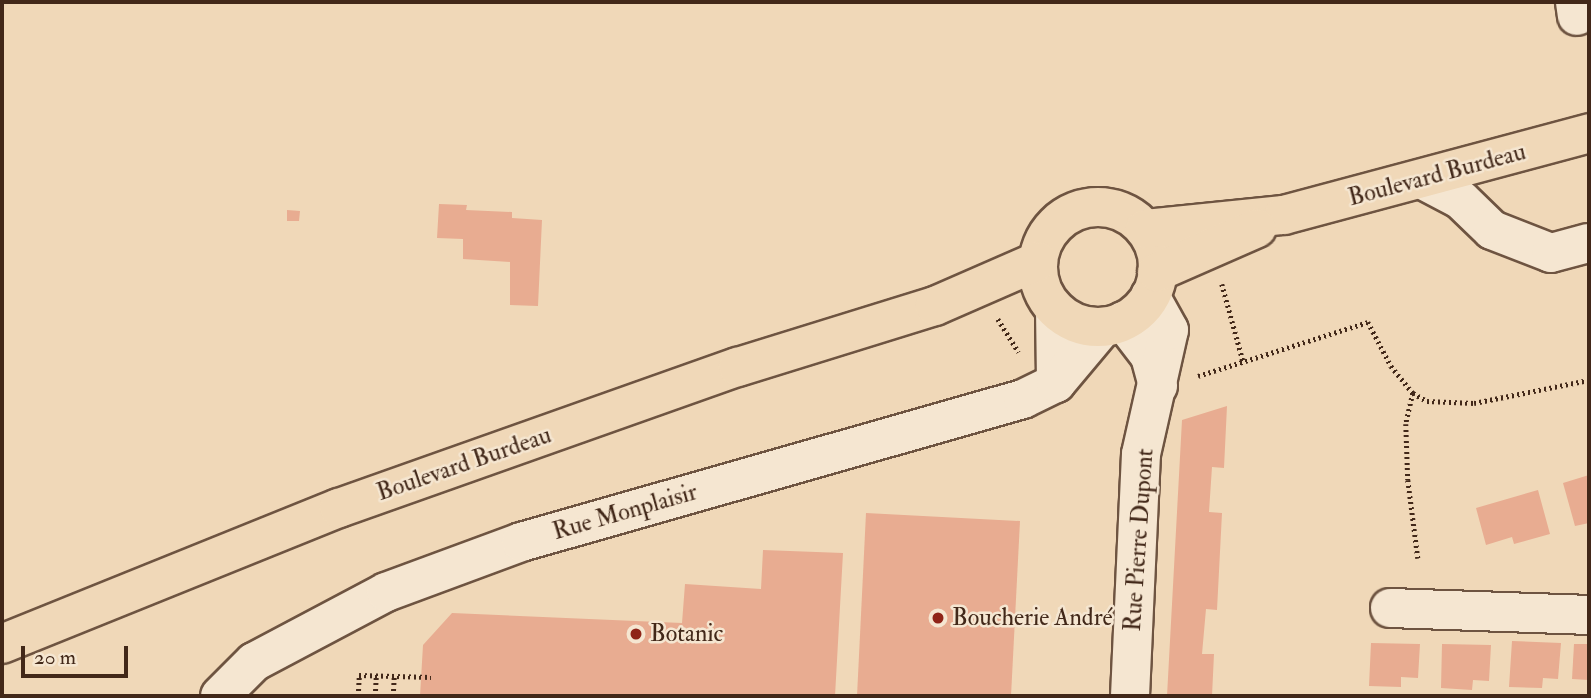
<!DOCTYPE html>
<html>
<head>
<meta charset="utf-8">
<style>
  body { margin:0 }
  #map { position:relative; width:1591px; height:698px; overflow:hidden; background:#f0d8b8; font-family:"IM FELL Double Pica",serif }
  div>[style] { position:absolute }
  .building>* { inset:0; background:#e8ac91 }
  .path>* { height:4.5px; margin-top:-2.25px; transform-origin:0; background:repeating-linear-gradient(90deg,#422819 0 2px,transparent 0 5.5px) }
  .roads { filter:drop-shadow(2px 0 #6e5441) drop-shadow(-2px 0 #6e5441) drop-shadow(0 2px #6e5441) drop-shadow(0 -2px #6e5441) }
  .minor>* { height:38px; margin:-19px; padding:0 19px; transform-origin:19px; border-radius:19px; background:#f5e6d1 }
  .major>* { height:38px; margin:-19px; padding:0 19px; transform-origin:19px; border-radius:19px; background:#f0d8b8 }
  .major>.ring { margin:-19px; padding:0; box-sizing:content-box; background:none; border:38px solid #f0d8b8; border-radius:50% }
  .dots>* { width:19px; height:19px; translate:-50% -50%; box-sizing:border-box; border:4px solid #f5e6d1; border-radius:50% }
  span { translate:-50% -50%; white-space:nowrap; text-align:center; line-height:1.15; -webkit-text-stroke:5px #f5e6d1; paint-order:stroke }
  .street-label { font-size:24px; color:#422819 }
  .poi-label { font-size:24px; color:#422819 }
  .left { translate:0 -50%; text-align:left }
  .frame { position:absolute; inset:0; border:4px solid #422819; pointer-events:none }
  .scale { position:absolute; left:21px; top:646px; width:107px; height:32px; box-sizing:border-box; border:4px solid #422819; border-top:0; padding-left:9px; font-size:21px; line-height:24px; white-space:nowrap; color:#422819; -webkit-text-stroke:5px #f5e6d1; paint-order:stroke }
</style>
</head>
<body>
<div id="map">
  <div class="building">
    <i style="clip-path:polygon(439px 204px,467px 205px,466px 210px,512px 212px,512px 218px,542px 220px,538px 306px,510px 305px,510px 262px,463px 259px,463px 239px,437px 238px)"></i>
    <i style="clip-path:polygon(287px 210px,300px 211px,299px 221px,287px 221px)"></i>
    <i style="clip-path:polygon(1227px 406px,1224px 468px,1212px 467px,1209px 512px,1222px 513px,1217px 610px,1206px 609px,1202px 654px,1214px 654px,1212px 696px,1167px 696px,1182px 420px)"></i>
    <i style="clip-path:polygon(1589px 475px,1589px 523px,1575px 526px,1563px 483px)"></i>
    <i style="clip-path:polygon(1538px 490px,1550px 534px,1514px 544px,1512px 537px,1486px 545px,1476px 508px)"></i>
    <i style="clip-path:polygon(866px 513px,1020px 521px,1011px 696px,857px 696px)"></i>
    <i style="clip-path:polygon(763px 550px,843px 553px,835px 696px,420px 696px,423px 645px,452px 613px,682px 623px,685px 584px,761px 589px)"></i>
    <i style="clip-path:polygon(1512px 641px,1561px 643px,1558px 679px,1543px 678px,1542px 688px,1509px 687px)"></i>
    <i style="clip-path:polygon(1371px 643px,1420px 644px,1418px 678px,1401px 677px,1401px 687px,1369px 686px)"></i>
    <i style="clip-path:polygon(1442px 644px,1491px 645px,1489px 681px,1473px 680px,1472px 690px,1441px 688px)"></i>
    <i style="clip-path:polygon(1574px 644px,1589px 644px,1589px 680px,1572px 679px)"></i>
  </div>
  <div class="path">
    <i style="left:1222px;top:284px;width:80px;rotate:74.7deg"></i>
    <i style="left:998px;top:319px;width:39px;rotate:58deg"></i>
    <i style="left:1198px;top:376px;width:178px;rotate:-17.6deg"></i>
    <i style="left:1368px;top:322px;width:50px;rotate:62.4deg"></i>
    <i style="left:1391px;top:366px;width:35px;rotate:51deg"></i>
    <i style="left:1413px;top:393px;width:16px;rotate:30deg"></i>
    <i style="left:1427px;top:401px;width:47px;rotate:2.4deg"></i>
    <i style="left:1474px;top:403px;width:117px;rotate:-11.3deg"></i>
    <i style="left:1413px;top:393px;width:32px;rotate:103deg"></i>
    <i style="left:1406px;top:424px;width:56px;rotate:88deg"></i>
    <i style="left:1408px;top:480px;width:79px;rotate:82.7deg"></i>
    <i style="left:328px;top:696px;width:9px"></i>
    <i style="left:358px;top:696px;width:21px;rotate:-87deg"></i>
    <i style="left:359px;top:675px;width:72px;rotate:1.6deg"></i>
    <i style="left:375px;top:696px;width:21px;rotate:-87deg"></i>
    <i style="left:393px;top:696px;width:20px;rotate:-87deg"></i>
  </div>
  <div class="roads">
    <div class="minor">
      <i style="left:1575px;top:2px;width:14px;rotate:82deg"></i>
      <i style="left:1423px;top:180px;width:43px;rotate:27.8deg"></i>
      <i style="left:1461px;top:200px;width:43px;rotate:44.1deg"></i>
      <i style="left:1492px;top:230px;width:63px;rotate:21.3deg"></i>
      <i style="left:1551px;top:253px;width:39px;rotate:-15deg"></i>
      <i style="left:1055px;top:309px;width:74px;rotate:89.2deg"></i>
      <i style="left:1123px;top:321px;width:44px;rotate:52.4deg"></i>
      <i style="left:1150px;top:356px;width:31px;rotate:75deg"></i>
      <i style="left:1390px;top:608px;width:199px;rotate:2deg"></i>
      <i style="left:220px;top:696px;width:48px;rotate:-45deg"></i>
      <i style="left:254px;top:662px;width:149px;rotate:-27.9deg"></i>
      <i style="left:386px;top:592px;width:144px;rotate:-20.3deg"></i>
      <i style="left:521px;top:542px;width:522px;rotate:-15.9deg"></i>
      <i style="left:1023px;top:399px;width:37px;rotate:-26deg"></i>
      <i style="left:1056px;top:383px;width:73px;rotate:-50deg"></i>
      <i style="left:1130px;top:696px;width:242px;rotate:-87.4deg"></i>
      <i style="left:1141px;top:454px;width:127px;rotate:-77.3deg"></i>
      <i style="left:1169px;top:330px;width:39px;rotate:-119deg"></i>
    </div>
    <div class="major">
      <i class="ring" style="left:1038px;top:207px;width:82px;height:82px"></i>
      <i style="left:1145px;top:229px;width:140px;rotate:-5.8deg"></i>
      <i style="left:1284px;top:215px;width:316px;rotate:-15deg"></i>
      <i style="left:1157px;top:272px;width:109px;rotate:-23.7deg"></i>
      <i style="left:2px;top:644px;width:363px;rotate:-22deg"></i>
      <i style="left:339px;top:508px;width:423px;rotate:-19.5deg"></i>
      <i style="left:738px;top:367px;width:206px;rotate:-17.2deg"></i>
      <i style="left:935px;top:306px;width:112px;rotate:-23.6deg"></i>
    </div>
  </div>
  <div class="dots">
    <i style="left:938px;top:618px;background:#8f2418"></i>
    <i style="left:636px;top:634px;background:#8f2418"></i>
  </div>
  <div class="street-label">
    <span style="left:1437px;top:175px;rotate:-15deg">Boulevard Burdeau</span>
    <span style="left:464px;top:464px;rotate:-19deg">Boulevard Burdeau</span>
    <span style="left:625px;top:512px;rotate:-16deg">Rue Monplaisir</span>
    <span style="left:1139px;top:540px;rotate:-86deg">Rue Pierre Dupont</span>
  </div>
  <div class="poi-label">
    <span class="left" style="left:952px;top:618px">Boucherie André</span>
    <span class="left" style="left:650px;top:634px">Botanic</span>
  </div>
  <div class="frame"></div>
  <div class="scale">20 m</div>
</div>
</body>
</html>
